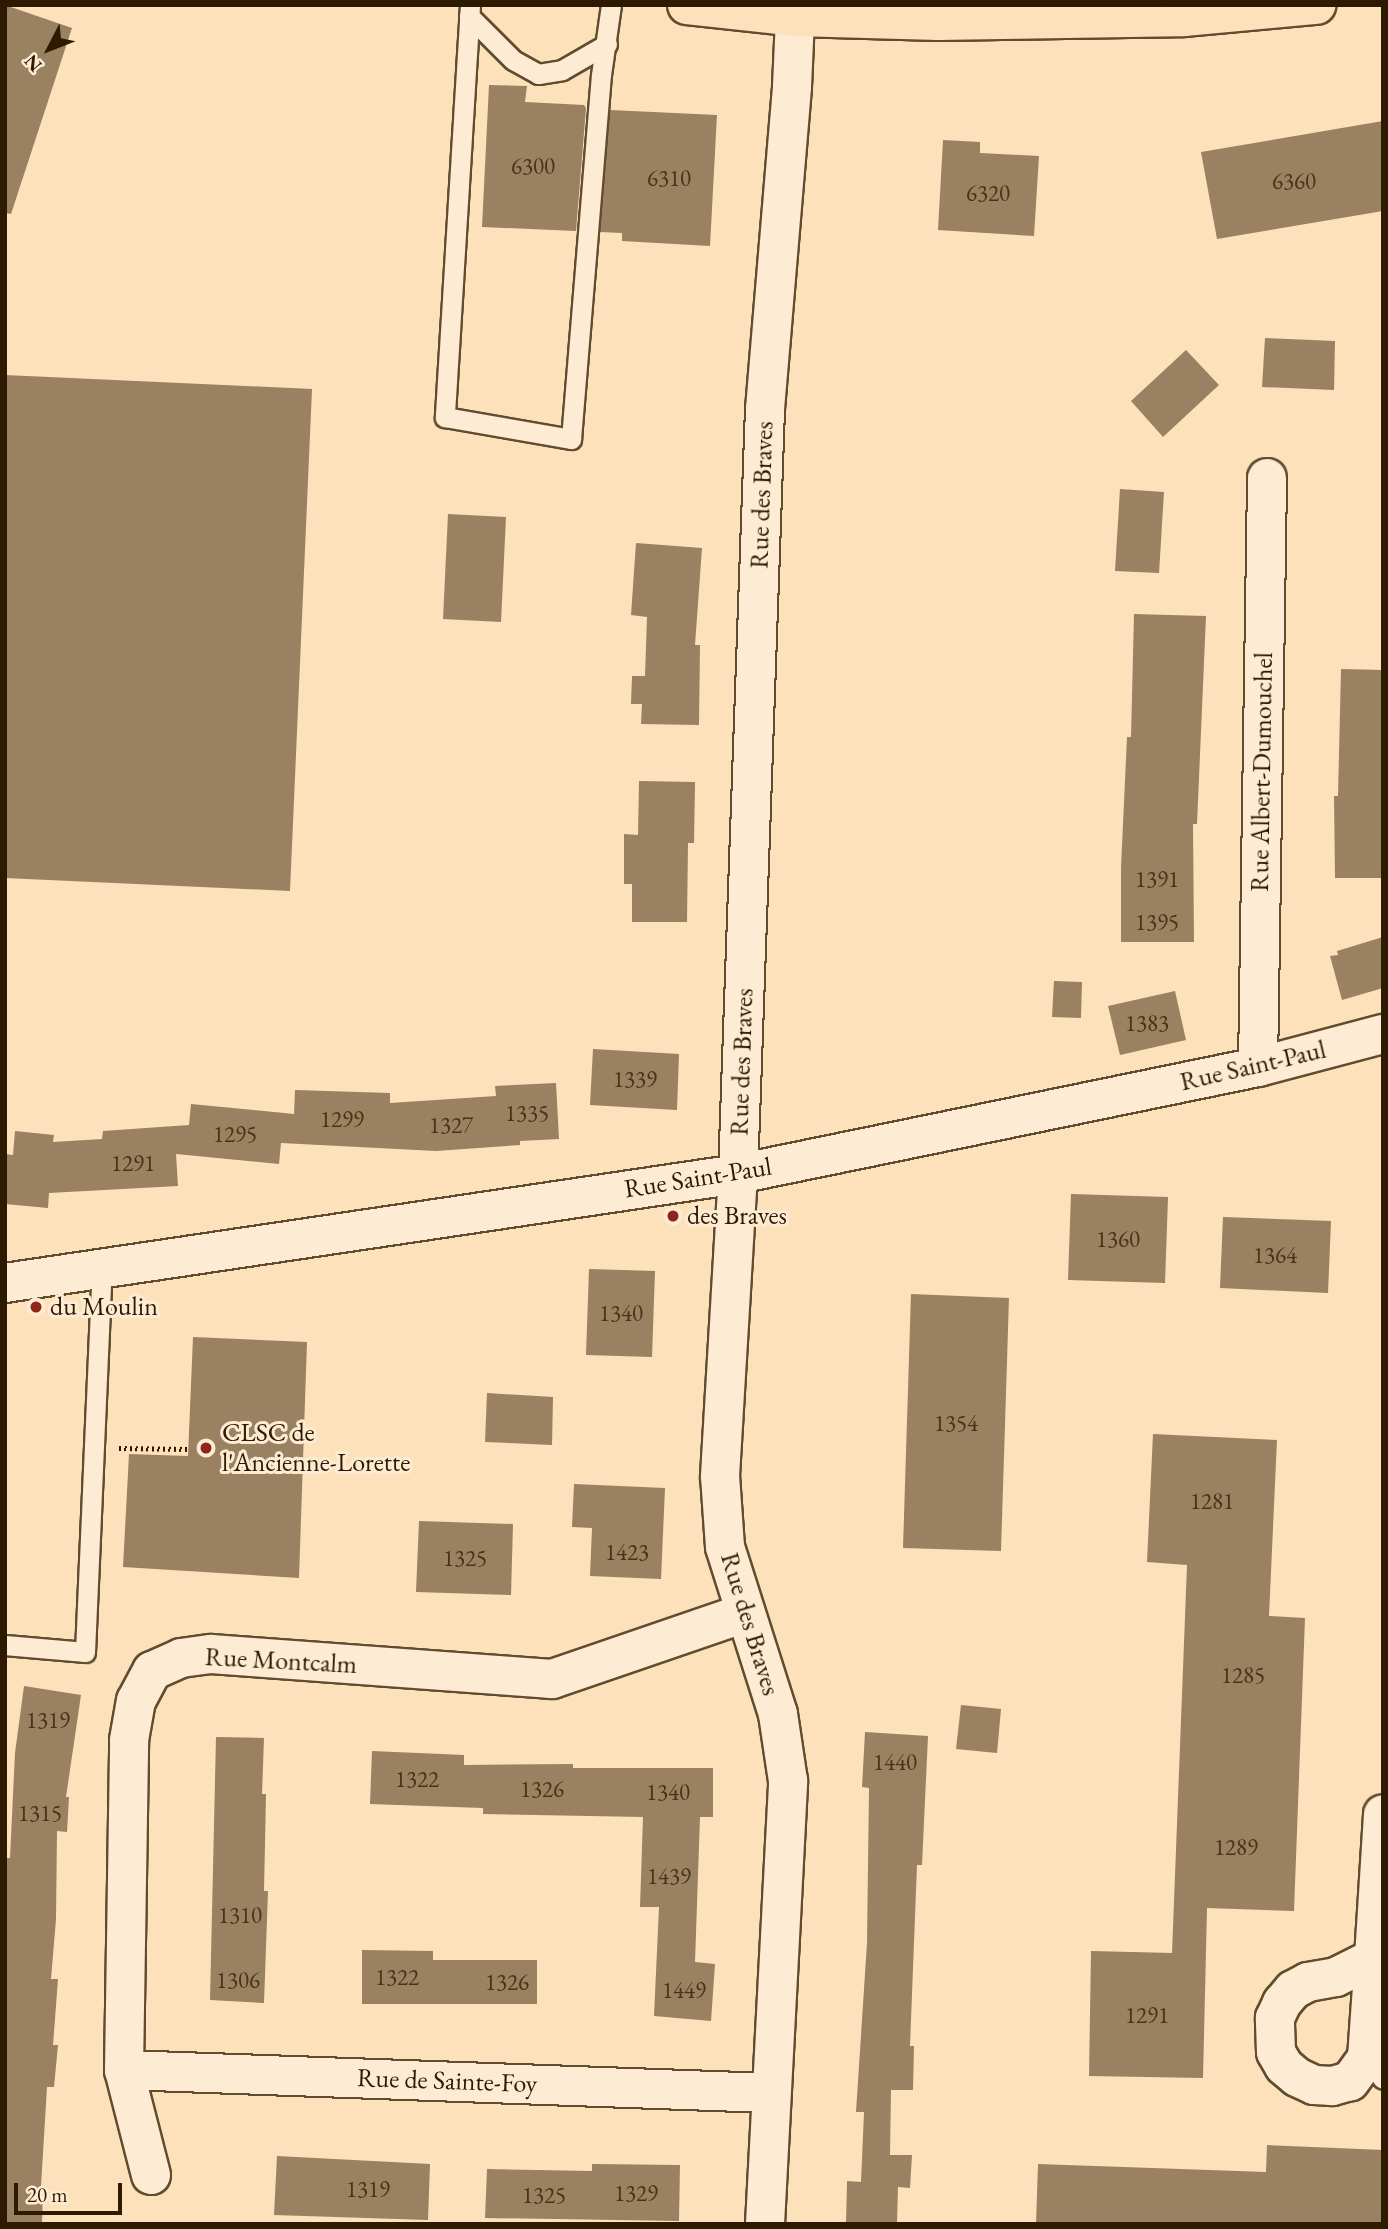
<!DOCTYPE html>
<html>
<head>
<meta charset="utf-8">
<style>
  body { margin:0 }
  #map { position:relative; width:1388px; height:2229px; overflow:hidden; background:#fce1bb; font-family:"EB Garamond",serif }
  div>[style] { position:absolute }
  .building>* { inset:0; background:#998161 }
  .path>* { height:4.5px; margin-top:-2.25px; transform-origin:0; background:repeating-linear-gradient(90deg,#2e1a00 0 2px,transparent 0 5.5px) }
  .roads { filter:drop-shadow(2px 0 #624c2f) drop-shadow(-2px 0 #624c2f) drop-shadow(0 2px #624c2f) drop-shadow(0 -2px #624c2f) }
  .lane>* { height:19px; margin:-9.5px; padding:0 9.5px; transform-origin:9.5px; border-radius:9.5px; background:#fdecd3 }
  .street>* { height:38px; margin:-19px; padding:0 19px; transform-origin:19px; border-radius:19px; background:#fdecd3 }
  .secondary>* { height:38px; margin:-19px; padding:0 19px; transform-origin:19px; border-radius:19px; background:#fdecd3 }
  .primary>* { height:38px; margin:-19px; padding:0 19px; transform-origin:19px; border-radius:19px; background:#fce1bb }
  .dots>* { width:19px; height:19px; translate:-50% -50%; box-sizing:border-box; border:4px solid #fdecd3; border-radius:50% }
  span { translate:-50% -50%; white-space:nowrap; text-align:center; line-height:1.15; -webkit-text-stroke:6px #fdecd3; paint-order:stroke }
  .number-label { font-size:23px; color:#493418 }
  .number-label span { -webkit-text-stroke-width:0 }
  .street-label { font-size:26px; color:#2e1a00 }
  .poi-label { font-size:26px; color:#2e1a00 }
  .left { translate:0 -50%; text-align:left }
  .frame { position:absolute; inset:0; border:7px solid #2e1a00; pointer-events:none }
  .north { position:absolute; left:14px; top:14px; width:70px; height:70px; -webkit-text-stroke:5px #fdecd3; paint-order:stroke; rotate:228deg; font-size:19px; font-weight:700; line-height:28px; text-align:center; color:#2e1a00 }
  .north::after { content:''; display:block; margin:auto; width:24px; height:32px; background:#2e1a00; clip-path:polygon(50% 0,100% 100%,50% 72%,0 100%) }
  .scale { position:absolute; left:14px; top:2183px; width:108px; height:32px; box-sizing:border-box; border:4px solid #2e1a00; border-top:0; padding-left:9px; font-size:21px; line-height:24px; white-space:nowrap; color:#2e1a00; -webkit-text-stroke:5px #fdecd3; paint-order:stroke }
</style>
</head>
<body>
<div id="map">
  <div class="building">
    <i style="clip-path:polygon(5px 5px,72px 28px,11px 214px,5px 213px)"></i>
    <i style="clip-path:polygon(489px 85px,527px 86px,525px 102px,584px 105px,586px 108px,576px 231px,482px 227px)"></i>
    <i style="clip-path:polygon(610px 110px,717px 115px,710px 246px,622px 241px,622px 233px,600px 232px)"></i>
    <i style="clip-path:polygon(1383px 121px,1383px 211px,1217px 239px,1201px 152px)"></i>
    <i style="clip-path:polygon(943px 140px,980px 142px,980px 153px,1039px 156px,1034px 236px,938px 230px)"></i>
    <i style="clip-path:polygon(1265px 338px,1335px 341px,1334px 390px,1262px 387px)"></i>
    <i style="clip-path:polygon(1186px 350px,1219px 385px,1163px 437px,1131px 401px)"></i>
    <i style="clip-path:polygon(5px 375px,312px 389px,290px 891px,5px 878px)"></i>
    <i style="clip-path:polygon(1120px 489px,1164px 492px,1159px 573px,1115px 571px)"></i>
    <i style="clip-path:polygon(448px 514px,506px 517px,501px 622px,443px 619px)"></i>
    <i style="clip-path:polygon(636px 543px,702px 548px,695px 645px,700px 645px,699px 725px,641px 724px,642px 704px,631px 704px,632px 676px,645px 676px,647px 617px,631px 615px)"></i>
    <i style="clip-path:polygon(1134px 614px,1206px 616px,1197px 824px,1193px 824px,1194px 942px,1121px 942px,1121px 867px,1127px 737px,1131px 737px)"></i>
    <i style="clip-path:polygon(1341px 669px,1383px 670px,1383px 878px,1335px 878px,1334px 796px,1338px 796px)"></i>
    <i style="clip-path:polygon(639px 781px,695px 782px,694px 843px,688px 843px,687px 922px,632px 922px,632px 884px,624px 884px,624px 834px,638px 835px)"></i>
    <i style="clip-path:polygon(1383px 937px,1383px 988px,1342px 1000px,1330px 956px,1338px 955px,1337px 951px)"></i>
    <i style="clip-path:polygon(1054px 981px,1082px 982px,1081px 1018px,1052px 1017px)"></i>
    <i style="clip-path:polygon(1175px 991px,1186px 1040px,1120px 1055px,1108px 1006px)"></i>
    <i style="clip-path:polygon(593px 1049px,679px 1054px,677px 1110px,590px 1105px)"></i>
    <i style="clip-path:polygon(556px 1083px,559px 1139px,520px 1141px,520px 1145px,436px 1151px,281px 1143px,279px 1164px,176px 1154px,178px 1186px,49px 1193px,48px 1208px,5px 1204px,5px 1154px,13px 1155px,15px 1131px,54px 1135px,53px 1142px,102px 1139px,103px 1131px,189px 1125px,191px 1104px,294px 1114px,295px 1090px,390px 1093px,390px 1103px,496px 1096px,495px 1086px)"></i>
    <i style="clip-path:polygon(1071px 1194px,1168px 1197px,1165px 1283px,1068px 1280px)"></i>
    <i style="clip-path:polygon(1223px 1217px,1331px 1221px,1328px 1293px,1220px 1288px)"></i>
    <i style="clip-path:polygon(589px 1269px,655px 1271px,652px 1357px,586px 1355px)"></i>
    <i style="clip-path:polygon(911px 1294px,1009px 1298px,1001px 1551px,903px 1548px)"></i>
    <i style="clip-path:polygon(193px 1337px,307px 1342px,299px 1578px,123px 1567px,129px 1454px,188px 1456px)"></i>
    <i style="clip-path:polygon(487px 1393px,553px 1397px,552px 1445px,485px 1442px)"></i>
    <i style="clip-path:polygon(1153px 1434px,1277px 1440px,1269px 1616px,1305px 1618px,1294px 1911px,1207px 1908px,1203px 2078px,1089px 2076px,1091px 1951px,1172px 1953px,1187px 1565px,1147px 1562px)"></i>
    <i style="clip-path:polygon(574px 1484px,665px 1488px,661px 1579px,590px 1576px,592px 1528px,572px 1527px)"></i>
    <i style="clip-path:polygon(419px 1521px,513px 1524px,511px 1595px,416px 1592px)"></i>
    <i style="clip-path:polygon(24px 1686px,81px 1695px,66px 1797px,69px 1797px,67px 1832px,57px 1831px,56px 1919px,51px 1979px,58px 1979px,53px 2045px,58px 2045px,54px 2087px,47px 2087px,41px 2186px,43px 2187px,42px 2224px,5px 2224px,5px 1858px,10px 1858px,15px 1753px)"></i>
    <i style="clip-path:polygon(961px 1705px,1001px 1709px,997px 1753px,956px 1749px)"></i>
    <i style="clip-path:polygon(865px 1732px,928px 1736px,922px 1865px,917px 1865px,910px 2046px,914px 2046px,913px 2090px,891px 2090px,890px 2155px,912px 2155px,910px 2188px,898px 2187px,897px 2224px,846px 2224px,847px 2181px,861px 2182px,864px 2112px,856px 2112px,867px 1943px,869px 1788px,862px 1787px)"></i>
    <i style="clip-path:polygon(216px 1737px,264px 1738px,262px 1794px,266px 1794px,264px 1891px,268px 1891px,264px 2003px,210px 2000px)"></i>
    <i style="clip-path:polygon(372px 1751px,464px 1755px,464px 1765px,573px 1764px,573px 1768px,713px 1768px,713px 1817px,700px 1817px,695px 1962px,715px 1964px,711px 2021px,654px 2016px,659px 1907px,640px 1907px,643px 1817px,483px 1814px,483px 1808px,370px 1804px)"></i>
    <i style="clip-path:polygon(362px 1950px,433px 1951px,433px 1960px,537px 1960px,537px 2004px,362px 2004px)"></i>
    <i style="clip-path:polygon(1267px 2145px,1383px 2150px,1383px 2224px,1036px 2224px,1038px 2164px,1266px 2172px)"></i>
    <i style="clip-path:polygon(277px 2156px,430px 2164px,428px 2220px,274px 2215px)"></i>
    <i style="clip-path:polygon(592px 2164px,680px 2165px,679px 2221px,485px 2218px,487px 2169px,592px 2171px)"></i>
  </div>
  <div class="path">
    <i style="left:119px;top:1448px;width:69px;rotate:0.8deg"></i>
  </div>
  <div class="roads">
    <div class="lane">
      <i style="left:470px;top:5px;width:413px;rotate:93.5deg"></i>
      <i style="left:445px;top:417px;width:128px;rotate:9.9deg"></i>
      <i style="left:571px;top:439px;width:365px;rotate:-85.3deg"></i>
      <i style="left:601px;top:75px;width:71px;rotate:-81.9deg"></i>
      <i style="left:469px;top:16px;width:62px;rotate:45deg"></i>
      <i style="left:513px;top:60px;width:29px;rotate:29deg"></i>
      <i style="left:538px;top:74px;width:24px;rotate:-9deg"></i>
      <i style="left:562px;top:70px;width:52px;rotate:-30deg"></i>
      <i style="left:5px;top:1645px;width:80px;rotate:5deg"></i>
      <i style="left:85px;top:1652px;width:382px;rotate:-87.5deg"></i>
      <i style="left:1367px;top:2058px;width:26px;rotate:53deg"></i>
    </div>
    <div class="street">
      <i style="left:1258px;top:1067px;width:589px;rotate:-89.12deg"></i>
      <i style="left:1374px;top:1958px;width:100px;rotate:94deg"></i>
      <i style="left:1367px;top:2058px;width:29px;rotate:126deg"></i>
      <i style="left:1350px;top:2081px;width:19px;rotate:164deg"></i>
      <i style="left:1332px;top:2086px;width:18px;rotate:-177deg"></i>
      <i style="left:1314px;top:2085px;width:19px;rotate:-155deg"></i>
      <i style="left:1297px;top:2077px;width:17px;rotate:-140deg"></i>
      <i style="left:1284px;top:2066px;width:16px;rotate:-120deg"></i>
      <i style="left:1276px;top:2052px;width:34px;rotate:-92deg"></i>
      <i style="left:1275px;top:2018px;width:17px;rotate:-65deg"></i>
      <i style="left:1282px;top:2003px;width:17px;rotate:-50deg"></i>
      <i style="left:1293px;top:1990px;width:17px;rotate:-28deg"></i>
      <i style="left:1308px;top:1982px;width:28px;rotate:-10deg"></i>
      <i style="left:1336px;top:1977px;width:42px;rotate:-26.6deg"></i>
      <i style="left:1374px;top:1958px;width:144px;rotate:-86.4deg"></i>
      <i style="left:124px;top:2070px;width:646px;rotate:2.04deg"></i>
      <i style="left:151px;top:2175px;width:108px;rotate:-104.4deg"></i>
      <i style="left:124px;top:2070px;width:330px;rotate:-89.1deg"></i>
      <i style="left:129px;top:1740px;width:40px;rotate:-80deg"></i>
      <i style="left:136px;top:1701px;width:34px;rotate:-62deg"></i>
      <i style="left:152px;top:1671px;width:32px;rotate:-24deg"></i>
      <i style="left:181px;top:1658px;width:30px;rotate:-8deg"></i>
      <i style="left:211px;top:1654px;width:342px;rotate:4.2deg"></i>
      <i style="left:552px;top:1679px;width:204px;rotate:-18.9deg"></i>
      <i style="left:765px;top:2224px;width:444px;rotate:-87deg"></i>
      <i style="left:788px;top:1781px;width:68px;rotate:-98.5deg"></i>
      <i style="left:778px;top:1714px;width:175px;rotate:-107.6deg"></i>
      <i style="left:725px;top:1547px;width:71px;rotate:-94deg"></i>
      <i style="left:720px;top:1476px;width:303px;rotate:-86.6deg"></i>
      <i style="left:738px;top:1174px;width:765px;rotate:-87.98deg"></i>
      <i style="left:765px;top:409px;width:323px;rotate:-85.2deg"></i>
      <i style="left:792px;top:87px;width:70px;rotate:-87.5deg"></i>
    </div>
    <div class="secondary">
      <i style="left:5px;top:1283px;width:741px;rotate:-8.46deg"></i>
      <i style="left:738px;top:1174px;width:531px;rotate:-11.63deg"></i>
      <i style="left:1258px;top:1067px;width:129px;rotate:-14.8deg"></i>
    </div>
    <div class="primary">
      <i style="left:687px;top:5px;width:109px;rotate:6.3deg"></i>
      <i style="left:795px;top:17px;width:143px;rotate:1.6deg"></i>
      <i style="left:938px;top:21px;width:246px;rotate:-0.9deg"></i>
      <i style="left:1184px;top:17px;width:133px;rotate:-5.2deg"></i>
    </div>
  </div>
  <div class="dots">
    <i style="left:673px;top:1216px;background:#8f2418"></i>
    <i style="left:36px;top:1307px;background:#8f2418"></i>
    <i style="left:206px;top:1448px;background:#8f2418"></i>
  </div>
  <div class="number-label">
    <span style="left:533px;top:166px">6300</span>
    <span style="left:669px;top:178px">6310</span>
    <span style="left:1294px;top:181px">6360</span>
    <span style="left:988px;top:193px">6320</span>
    <span style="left:1157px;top:879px">1391</span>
    <span style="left:1157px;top:922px">1395</span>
    <span style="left:1147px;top:1023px">1383</span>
    <span style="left:635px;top:1079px">1339</span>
    <span style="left:527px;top:1113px">1335</span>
    <span style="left:342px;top:1119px">1299</span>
    <span style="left:451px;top:1125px">1327</span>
    <span style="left:235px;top:1134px">1295</span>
    <span style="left:133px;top:1163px">1291</span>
    <span style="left:1118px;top:1239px">1360</span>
    <span style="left:1275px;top:1255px">1364</span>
    <span style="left:621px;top:1313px">1340</span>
    <span style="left:956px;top:1423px">1354</span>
    <span style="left:1212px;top:1501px">1281</span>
    <span style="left:627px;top:1552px">1423</span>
    <span style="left:465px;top:1558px">1325</span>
    <span style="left:1243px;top:1675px">1285</span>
    <span style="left:48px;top:1720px">1319</span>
    <span style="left:895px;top:1762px">1440</span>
    <span style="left:417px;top:1779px">1322</span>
    <span style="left:542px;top:1789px">1326</span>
    <span style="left:668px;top:1792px">1340</span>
    <span style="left:40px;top:1813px">1315</span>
    <span style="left:1236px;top:1847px">1289</span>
    <span style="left:669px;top:1876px">1439</span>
    <span style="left:240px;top:1915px">1310</span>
    <span style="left:397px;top:1977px">1322</span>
    <span style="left:238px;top:1980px">1306</span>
    <span style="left:507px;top:1982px">1326</span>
    <span style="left:684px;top:1990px">1449</span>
    <span style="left:1147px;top:2015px">1291</span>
    <span style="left:368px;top:2189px">1319</span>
    <span style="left:636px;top:2193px">1329</span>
    <span style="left:544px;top:2195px">1325</span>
  </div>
  <div class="street-label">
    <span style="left:762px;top:495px;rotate:-88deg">Rue des Braves</span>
    <span style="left:1262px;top:772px;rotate:-89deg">Rue Albert-Dumouchel</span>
    <span style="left:742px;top:1062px;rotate:-88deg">Rue des Braves</span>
    <span style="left:1253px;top:1066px;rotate:-13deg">Rue Saint-Paul</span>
    <span style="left:698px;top:1178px;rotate:-9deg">Rue Saint-Paul</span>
    <span style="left:750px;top:1624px;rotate:73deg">Rue des Braves</span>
    <span style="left:281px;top:1661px;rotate:3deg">Rue Montcalm</span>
    <span style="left:447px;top:2081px;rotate:2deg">Rue de Sainte-Foy</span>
  </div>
  <div class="poi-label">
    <span class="left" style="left:687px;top:1216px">des Braves</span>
    <span class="left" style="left:50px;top:1307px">du Moulin</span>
    <span class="left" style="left:222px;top:1448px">CLSC de<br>l'Ancienne-Lorette</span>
  </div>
  <div class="frame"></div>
  <div class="north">N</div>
  <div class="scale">20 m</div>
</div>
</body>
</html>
